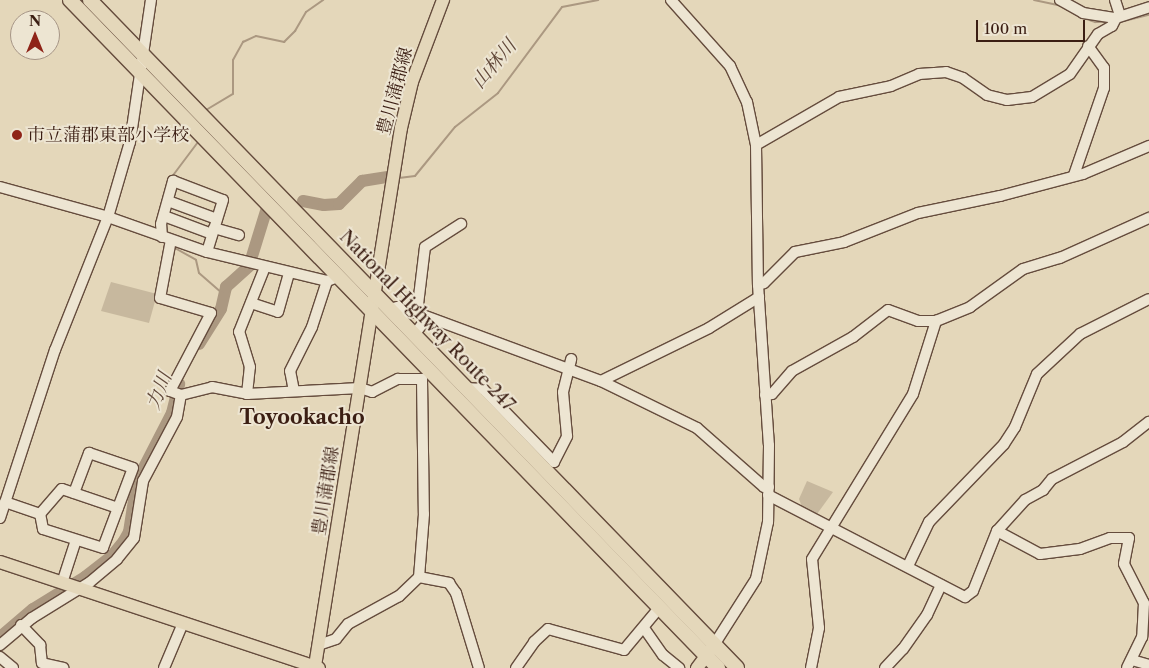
<!DOCTYPE html>
<html>
<head>
<meta charset="utf-8">
<style>
  body { margin:0 }
  #map { position:relative; width:1149px; height:668px; overflow:hidden; background:#e4d7ba; font-family:"Libre Caslon Text","Noto Serif JP",serif }
  div>[style] { position:absolute }
  .green>* { inset:0; background:#c7b89e }
  .stream>* { height:2px; margin:-1px; padding:0 1px; transform-origin:1px; border-radius:1px; background:#ab9881 }
  .river>* { height:12px; margin:-6px; padding:0 6px; transform-origin:6px; border-radius:6px; background:#ab9881 }
  .roads { filter:drop-shadow(1px 0 #654c3d) drop-shadow(-1px 0 #654c3d) drop-shadow(0 1px #654c3d) drop-shadow(0 -1px #654c3d) }
  .minor>* { height:10px; margin:-5px; padding:0 5px; transform-origin:5px; border-radius:5px; background:#ede5d2 }
  .major>* { height:12px; margin:-6px; padding:0 6px; transform-origin:6px; border-radius:6px; background:#e4d7ba }
  .highway>* { height:14px; margin:-7px; padding:0 7px; transform-origin:7px; border-radius:7px; background:#e4d7ba }
  .dots>* { width:14px; height:14px; translate:-50% -50%; box-sizing:border-box; border:2px solid #ede5d2; border-radius:50% }
  span { translate:-50% -50%; white-space:nowrap; text-align:center; line-height:1.15; -webkit-text-stroke:4px #ede5d2; paint-order:stroke }
  .street-label { font-size:18px; color:#3b1e13 }
  .poi-label { font-size:18px; color:#3b1e13 }
  .left { translate:0 -50%; text-align:left }
  .water-label { font-size:19px; color:#62493a; font-style:italic }
  .quarter-label { font-size:20px; color:#3b1e13; font-weight:700 }
  .north { position:absolute; left:10px; top:10px; width:50px; height:50px; box-sizing:border-box; background:#ede5d2; border:1px solid #a69586; border-radius:50%; rotate:0deg; font-size:14px; font-weight:700; line-height:20px; text-align:center; color:#3b1e13 }
  .north::after { content:''; display:block; margin:auto; width:18px; height:22px; background:#8f2418; clip-path:polygon(50% 0,100% 100%,50% 72%,0 100%) }
  .scale { position:absolute; left:976px; top:20px; width:109px; height:22px; box-sizing:border-box; border:2px solid #3b1e13; border-top:0; padding-left:6px; font-size:15px; line-height:18px; white-space:nowrap; color:#3b1e13; -webkit-text-stroke:4px #ede5d2; paint-order:stroke }
</style>
</head>
<body>
<div id="map">
  <div class="green">
    <i style="clip-path:polygon(111px 282px,157px 294px,149px 323px,101px 311px)"></i>
    <i style="clip-path:polygon(807px 481px,833px 492px,817px 514px,802px 507px,799px 499px)"></i>
  </div>
  <div class="stream">
    <i style="left:1034px;top:0;width:29px;rotate:12deg"></i>
    <i style="left:1081px;top:17px;width:15px;rotate:20deg"></i>
    <i style="left:1095px;top:22px;width:15px"></i>
    <i style="left:1120px;top:22px;width:30px;rotate:-14deg"></i>
    <i style="left:206px;top:110px;width:31px;rotate:-31deg"></i>
    <i style="left:233px;top:94px;width:34px;rotate:-90deg"></i>
    <i style="left:233px;top:60px;width:21px;rotate:-61deg"></i>
    <i style="left:243px;top:42px;width:14px;rotate:-25deg"></i>
    <i style="left:256px;top:36px;width:29px;rotate:12deg"></i>
    <i style="left:284px;top:42px;width:16px;rotate:-45deg"></i>
    <i style="left:295px;top:31px;width:22px;rotate:-60deg"></i>
    <i style="left:306px;top:12px;width:21px;rotate:-35deg"></i>
    <i style="left:171px;top:178px;width:45px;rotate:-53.1deg"></i>
    <i style="left:399px;top:178px;width:16px;rotate:-7deg"></i>
    <i style="left:415px;top:176px;width:63px;rotate:-50.8deg"></i>
    <i style="left:455px;top:127px;width:55px;rotate:-38.3deg"></i>
    <i style="left:498px;top:93px;width:107px;rotate:-53.3deg"></i>
    <i style="left:562px;top:7px;width:37px;rotate:-11deg"></i>
    <i style="left:173px;top:247px;width:26px;rotate:29deg"></i>
    <i style="left:196px;top:260px;width:13px;rotate:77deg"></i>
    <i style="left:199px;top:273px;width:30px;rotate:41deg"></i>
  </div>
  <div class="river">
    <i style="left:303px;top:201px;width:21px;rotate:11deg"></i>
    <i style="left:324px;top:205px;width:15px;rotate:-4deg"></i>
    <i style="left:339px;top:204px;width:33px;rotate:-45deg"></i>
    <i style="left:362px;top:181px;width:26px;rotate:-9deg"></i>
    <i style="left:199px;top:344px;width:41px;rotate:-57.8deg"></i>
    <i style="left:221px;top:309px;width:23px;rotate:-77deg"></i>
    <i style="left:226px;top:287px;width:31px;rotate:-42deg"></i>
    <i style="left:249px;top:266px;width:58px;rotate:-72.8deg"></i>
    <i style="left:0;top:637px;width:43px;rotate:-40.3deg"></i>
    <i style="left:33px;top:609px;width:61px;rotate:-31.6deg"></i>
    <i style="left:85px;top:577px;width:33px;rotate:-38deg"></i>
    <i style="left:111px;top:557px;width:21px;rotate:-51deg"></i>
    <i style="left:124px;top:541px;width:10px;rotate:-61deg"></i>
    <i style="left:129px;top:532px;width:52px;rotate:-81.1deg"></i>
    <i style="left:137px;top:481px;width:76px;rotate:-62.8deg"></i>
    <i style="left:172px;top:413px;width:30px;rotate:-76deg"></i>
  </div>
  <div class="roads">
    <div class="minor">
      <i style="left:671px;top:0;width:89px;rotate:48.2deg"></i>
      <i style="left:730px;top:66px;width:40px;rotate:65deg"></i>
      <i style="left:747px;top:102px;width:44px;rotate:78.2deg"></i>
      <i style="left:756px;top:145px;width:140px;rotate:89.2deg"></i>
      <i style="left:758px;top:285px;width:160px;rotate:86.1deg"></i>
      <i style="left:769px;top:445px;width:77px;rotate:90.7deg"></i>
      <i style="left:768px;top:522px;width:58px;rotate:101.9deg"></i>
      <i style="left:756px;top:579px;width:78px;rotate:122.5deg"></i>
      <i style="left:1060px;top:0;width:26px;rotate:29deg"></i>
      <i style="left:1083px;top:13px;width:33px;rotate:9deg"></i>
      <i style="left:1115px;top:0;width:16px;rotate:72deg"></i>
      <i style="left:756px;top:145px;width:96px;rotate:-30deg"></i>
      <i style="left:839px;top:97px;width:53px;rotate:-11.9deg"></i>
      <i style="left:891px;top:86px;width:30px;rotate:-23deg"></i>
      <i style="left:919px;top:74px;width:27px;rotate:-4deg"></i>
      <i style="left:946px;top:72px;width:18px;rotate:19deg"></i>
      <i style="left:963px;top:78px;width:29px;rotate:35deg"></i>
      <i style="left:987px;top:95px;width:21px;rotate:14deg"></i>
      <i style="left:1007px;top:100px;width:25px;rotate:-7deg"></i>
      <i style="left:1032px;top:97px;width:44px;rotate:-31.2deg"></i>
      <i style="left:1070px;top:74px;width:49px;rotate:-55deg"></i>
      <i style="left:1098px;top:34px;width:16px;rotate:-30deg"></i>
      <i style="left:1112px;top:26px;width:9px;rotate:-63deg"></i>
      <i style="left:1116px;top:18px;width:35px;rotate:-18deg"></i>
      <i style="left:1074px;top:175px;width:92px;rotate:-71deg"></i>
      <i style="left:1104px;top:88px;width:20px;rotate:-90deg"></i>
      <i style="left:1104px;top:68px;width:27px;rotate:-126deg"></i>
      <i style="left:0;top:187px;width:112px;rotate:15.5deg"></i>
      <i style="left:108px;top:217px;width:105px;rotate:19.5deg"></i>
      <i style="left:207px;top:252px;width:123px;rotate:13.6deg"></i>
      <i style="left:327px;top:281px;width:12px;rotate:-20deg"></i>
      <i style="left:168px;top:201px;width:52px;rotate:20.2deg"></i>
      <i style="left:164px;top:216px;width:51px;rotate:20.6deg"></i>
      <i style="left:214px;top:228px;width:26px;rotate:16deg"></i>
      <i style="left:162px;top:237px;width:13px;rotate:-94deg"></i>
      <i style="left:161px;top:224px;width:45px;rotate:-74.4deg"></i>
      <i style="left:173px;top:181px;width:53px;rotate:20.8deg"></i>
      <i style="left:223px;top:200px;width:54px;rotate:107.1deg"></i>
      <i style="left:758px;top:285px;width:6px;rotate:-18deg"></i>
      <i style="left:764px;top:283px;width:44px;rotate:-45deg"></i>
      <i style="left:795px;top:252px;width:50px;rotate:-11.5deg"></i>
      <i style="left:844px;top:242px;width:79px;rotate:-21.4deg"></i>
      <i style="left:918px;top:213px;width:84px;rotate:-11.7deg"></i>
      <i style="left:1000px;top:196px;width:86px;rotate:-14.8deg"></i>
      <i style="left:1083px;top:174px;width:72px;rotate:-23deg"></i>
      <i style="left:251px;top:303px;width:28px;rotate:18deg"></i>
      <i style="left:278px;top:312px;width:41px;rotate:-74.2deg"></i>
      <i style="left:389px;top:309px;width:9px;rotate:-13deg"></i>
      <i style="left:398px;top:307px;width:20px;rotate:18deg"></i>
      <i style="left:417px;top:313px;width:196px;rotate:20.3deg"></i>
      <i style="left:601px;top:381px;width:107px;rotate:26.1deg"></i>
      <i style="left:697px;top:428px;width:89px;rotate:41.4deg"></i>
      <i style="left:764px;top:487px;width:5px"></i>
      <i style="left:417px;top:313px;width:66px;rotate:-83.1deg"></i>
      <i style="left:425px;top:247px;width:43px;rotate:-32.6deg"></i>
      <i style="left:414px;top:335px;width:21px;rotate:-53deg"></i>
      <i style="left:601px;top:381px;width:120px;rotate:-26.1deg"></i>
      <i style="left:709px;top:328px;width:59px;rotate:-31.8deg"></i>
      <i style="left:466px;top:388px;width:17px;rotate:3deg"></i>
      <i style="left:483px;top:389px;width:102px;rotate:45.8deg"></i>
      <i style="left:554px;top:462px;width:29px;rotate:-63deg"></i>
      <i style="left:567px;top:436px;width:44px;rotate:-95.2deg"></i>
      <i style="left:563px;top:392px;width:34px;rotate:-76deg"></i>
      <i style="left:294px;top:391px;width:20px;rotate:-101deg"></i>
      <i style="left:290px;top:371px;width:49px;rotate:-63.4deg"></i>
      <i style="left:312px;top:327px;width:48px;rotate:-71.9deg"></i>
      <i style="left:247px;top:394px;width:27px;rotate:-84deg"></i>
      <i style="left:250px;top:367px;width:37px;rotate:-107deg"></i>
      <i style="left:239px;top:332px;width:70px;rotate:-68.2deg"></i>
      <i style="left:181px;top:395px;width:32px;rotate:-14deg"></i>
      <i style="left:212px;top:387px;width:36px;rotate:11deg"></i>
      <i style="left:247px;top:394px;width:113px;rotate:-3deg"></i>
      <i style="left:360px;top:388px;width:13px;rotate:18deg"></i>
      <i style="left:372px;top:392px;width:29px;rotate:-27deg"></i>
      <i style="left:398px;top:379px;width:24px"></i>
      <i style="left:422px;top:379px;width:135px;rotate:89.2deg"></i>
      <i style="left:424px;top:514px;width:63px;rotate:94.5deg"></i>
      <i style="left:419px;top:577px;width:28px;rotate:136deg"></i>
      <i style="left:399px;top:596px;width:58px;rotate:151.2deg"></i>
      <i style="left:348px;top:624px;width:19px;rotate:129deg"></i>
      <i style="left:336px;top:639px;width:18px;rotate:161deg"></i>
      <i style="left:765px;top:395px;width:7px;rotate:-8deg"></i>
      <i style="left:772px;top:394px;width:30px;rotate:-49deg"></i>
      <i style="left:792px;top:371px;width:70px;rotate:-29.1deg"></i>
      <i style="left:853px;top:337px;width:44px;rotate:-37.6deg"></i>
      <i style="left:888px;top:310px;width:32px;rotate:20deg"></i>
      <i style="left:918px;top:321px;width:18px"></i>
      <i style="left:74px;top:493px;width:43px;rotate:-69.4deg"></i>
      <i style="left:89px;top:453px;width:46px;rotate:18.8deg"></i>
      <i style="left:133px;top:468px;width:85px;rotate:110.6deg"></i>
      <i style="left:103px;top:548px;width:63px;rotate:-162.4deg"></i>
      <i style="left:43px;top:529px;width:15px;rotate:-101deg"></i>
      <i style="left:40px;top:514px;width:33px;rotate:-49deg"></i>
      <i style="left:62px;top:489px;width:59px;rotate:18.7deg"></i>
      <i style="left:768px;top:495px;width:222px;rotate:27.4deg"></i>
      <i style="left:965px;top:597px;width:10px;rotate:-37deg"></i>
      <i style="left:973px;top:591px;width:65px;rotate:-68.2deg"></i>
      <i style="left:997px;top:531px;width:42px;rotate:-47.9deg"></i>
      <i style="left:1025px;top:500px;width:21px;rotate:-29deg"></i>
      <i style="left:1043px;top:490px;width:14px;rotate:-51deg"></i>
      <i style="left:1052px;top:479px;width:80px;rotate:-27.5deg"></i>
      <i style="left:1123px;top:442px;width:33px;rotate:-38deg"></i>
      <i style="left:5px;top:502px;width:37px;rotate:19deg"></i>
      <i style="left:0;top:518px;width:177px;rotate:-71.9deg"></i>
      <i style="left:55px;top:350px;width:143px;rotate:-68.3deg"></i>
      <i style="left:108px;top:217px;width:78px;rotate:-73.7deg"></i>
      <i style="left:130px;top:142px;width:144px;rotate:-81.6deg"></i>
      <i style="left:997px;top:531px;width:49px;rotate:28.1deg"></i>
      <i style="left:1040px;top:554px;width:40px;rotate:-7.1deg"></i>
      <i style="left:1080px;top:549px;width:32px;rotate:-20deg"></i>
      <i style="left:1110px;top:538px;width:19px"></i>
      <i style="left:1129px;top:538px;width:26px;rotate:101deg"></i>
      <i style="left:1124px;top:564px;width:44px;rotate:62.9deg"></i>
      <i style="left:1144px;top:603px;width:34px;rotate:93deg"></i>
      <i style="left:1142px;top:637px;width:34px;rotate:116deg"></i>
      <i style="left:908px;top:566px;width:49px;rotate:-64.5deg"></i>
      <i style="left:929px;top:522px;width:108px;rotate:-46.1deg"></i>
      <i style="left:1004px;top:444px;width:20px;rotate:-57deg"></i>
      <i style="left:1015px;top:427px;width:57px;rotate:-67.5deg"></i>
      <i style="left:1037px;top:374px;width:59px;rotate:-42.9deg"></i>
      <i style="left:1080px;top:334px;width:77px;rotate:-26.9deg"></i>
      <i style="left:419px;top:577px;width:31px;rotate:11deg"></i>
      <i style="left:449px;top:583px;width:12px;rotate:55deg"></i>
      <i style="left:456px;top:593px;width:78px;rotate:73deg"></i>
      <i style="left:62px;top:583px;width:45px;rotate:-72deg"></i>
      <i style="left:21px;top:625px;width:28px;rotate:46deg"></i>
      <i style="left:40px;top:645px;width:18px;rotate:84deg"></i>
      <i style="left:42px;top:663px;width:22px;rotate:13deg"></i>
      <i style="left:644px;top:628px;width:33px;rotate:55deg"></i>
      <i style="left:663px;top:655px;width:21px;rotate:39deg"></i>
      <i style="left:0;top:645px;width:42px;rotate:-40.2deg"></i>
      <i style="left:32px;top:618px;width:68px;rotate:-31.8deg"></i>
      <i style="left:90px;top:582px;width:35px;rotate:-40deg"></i>
      <i style="left:117px;top:559px;width:27px;rotate:-51deg"></i>
      <i style="left:134px;top:538px;width:58px;rotate:-81deg"></i>
      <i style="left:143px;top:481px;width:72px;rotate:-62deg"></i>
      <i style="left:177px;top:417px;width:22px;rotate:-80deg"></i>
      <i style="left:181px;top:395px;width:12px;rotate:-160deg"></i>
      <i style="left:170px;top:391px;width:88px;rotate:-62.3deg"></i>
      <i style="left:211px;top:313px;width:53px;rotate:-163.6deg"></i>
      <i style="left:160px;top:298px;width:59px;rotate:-79.3deg"></i>
      <i style="left:0;top:657px;width:17px;rotate:40deg"></i>
      <i style="left:1132px;top:660px;width:18px;rotate:16deg"></i>
      <i style="left:164px;top:668px;width:49px;rotate:-67.1deg"></i>
      <i style="left:516px;top:668px;width:32px;rotate:-55deg"></i>
      <i style="left:534px;top:642px;width:19px;rotate:-43deg"></i>
      <i style="left:548px;top:629px;width:79px;rotate:15.4deg"></i>
      <i style="left:624px;top:650px;width:56px;rotate:-50.1deg"></i>
      <i style="left:811px;top:668px;width:41px;rotate:-78.7deg"></i>
      <i style="left:819px;top:628px;width:69px;rotate:-95.8deg"></i>
      <i style="left:812px;top:559px;width:193px;rotate:-58.5deg"></i>
      <i style="left:913px;top:394px;width:77px;rotate:-72.5deg"></i>
      <i style="left:936px;top:321px;width:37px;rotate:-22deg"></i>
      <i style="left:970px;top:307px;width:65px;rotate:-35.6deg"></i>
      <i style="left:1023px;top:269px;width:39px;rotate:-17deg"></i>
      <i style="left:1060px;top:258px;width:98px;rotate:-24.2deg"></i>
      <i style="left:885px;top:668px;width:26px;rotate:-47deg"></i>
      <i style="left:903px;top:649px;width:42px;rotate:-54.8deg"></i>
      <i style="left:927px;top:615px;width:33px;rotate:-65deg"></i>
    </div>
    <div class="major">
      <i style="left:0;top:562px;width:336px;rotate:18.4deg"></i>
      <i style="left:315px;top:666px;width:545px;rotate:-80.92deg"></i>
      <i style="left:401px;top:128px;width:47px;rotate:-76.6deg"></i>
      <i style="left:412px;top:82px;width:88px;rotate:-69.3deg"></i>
      <i style="left:697px;top:668px;width:25px;rotate:-53deg"></i>
    </div>
    <div class="highway">
      <i style="left:70px;top:0;width:931px;rotate:45.87deg"></i>
      <i style="left:90px;top:0;width:930px;rotate:45.91deg"></i>
    </div>
  </div>
  <div class="dots">
    <i style="left:17px;top:135px;background:#8f2418"></i>
  </div>
  <div class="street-label">
    <span style="left:395px;top:91px;rotate:-75deg">豊川蒲郡線</span>
    <span style="left:427px;top:321px;rotate:46deg">National Highway Route 247</span>
    <span style="left:326px;top:491px;rotate:-81deg">豊川蒲郡線</span>
  </div>
  <div class="poi-label">
    <span class="left" style="left:27px;top:135px">市立蒲郡東部小学校</span>
  </div>
  <div class="water-label">
    <span style="left:494px;top:64px;rotate:-50deg">山林川</span>
    <span style="left:159px;top:391px;rotate:-69deg">力川</span>
  </div>
  <div class="quarter-label">
    <span style="left:302px;top:417px">Toyookacho</span>
  </div>
  <div class="north">N</div>
  <div class="scale">100 m</div>
</div>
</body>
</html>
